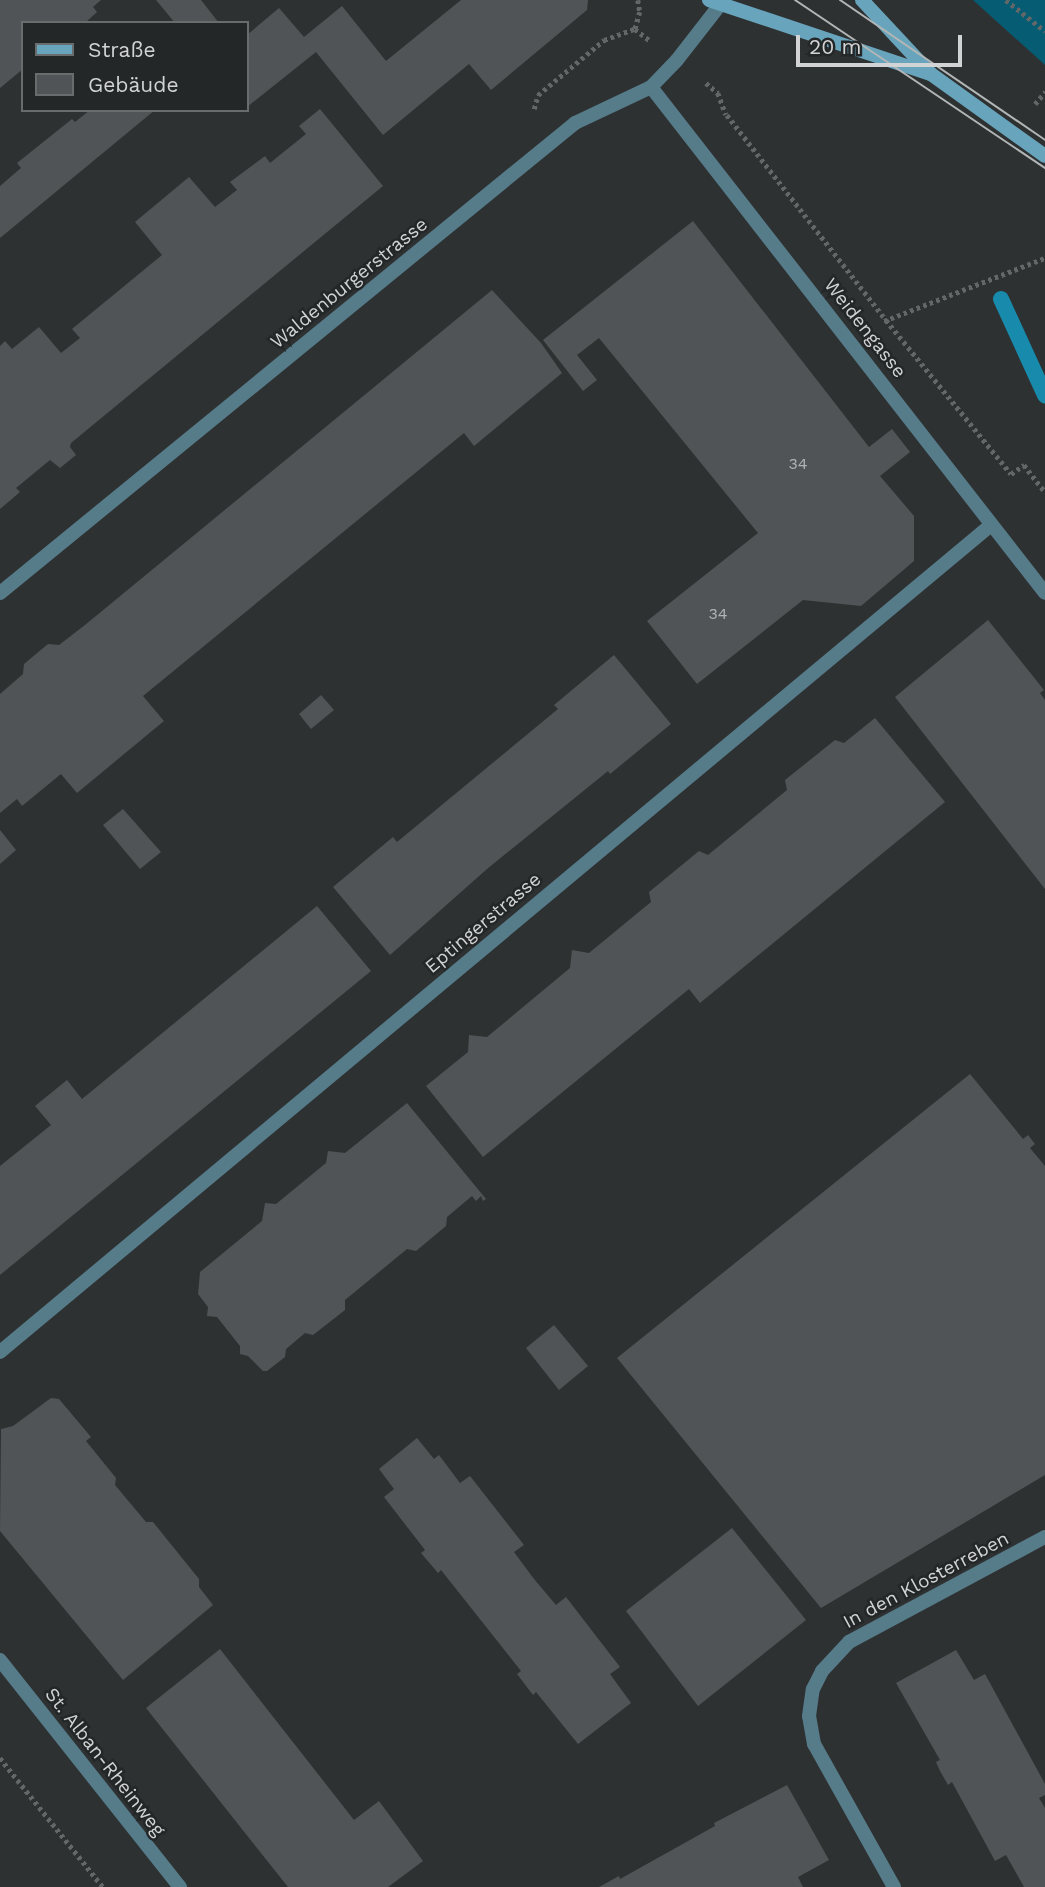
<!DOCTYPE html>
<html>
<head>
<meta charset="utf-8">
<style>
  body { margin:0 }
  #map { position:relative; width:1045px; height:1887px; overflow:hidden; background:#2e3132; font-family:"Work Sans",sans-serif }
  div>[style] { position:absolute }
  .green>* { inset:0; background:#065c73 }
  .stream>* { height:16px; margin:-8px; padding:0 8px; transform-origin:8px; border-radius:8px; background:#188bac }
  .building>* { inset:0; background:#515456 }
  .path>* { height:4.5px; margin-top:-2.25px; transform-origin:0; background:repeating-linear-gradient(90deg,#646768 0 3.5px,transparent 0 7px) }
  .street>* { height:14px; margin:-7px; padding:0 7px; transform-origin:7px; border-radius:7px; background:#567b89 }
  .secondary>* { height:14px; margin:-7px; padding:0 7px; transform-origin:7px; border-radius:7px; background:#68a5bc }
  .tram>* { height:2px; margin:-1px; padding:0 1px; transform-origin:1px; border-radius:1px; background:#b2b5b6 }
  span { translate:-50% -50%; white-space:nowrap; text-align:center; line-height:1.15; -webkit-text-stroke:5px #242728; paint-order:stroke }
  .number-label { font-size:16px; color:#b1b3b4 }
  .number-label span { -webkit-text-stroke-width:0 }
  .street-label { font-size:19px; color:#d1d3d4 }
  .legend { position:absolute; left:21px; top:21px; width:228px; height:91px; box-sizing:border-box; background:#242728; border:2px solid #696c6d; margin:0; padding:9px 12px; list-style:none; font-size:21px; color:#d1d3d4 }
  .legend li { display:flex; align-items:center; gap:14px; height:35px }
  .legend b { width:35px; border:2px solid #696c6d }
  .scale { position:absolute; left:796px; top:35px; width:166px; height:32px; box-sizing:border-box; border:4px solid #d1d3d4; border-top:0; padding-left:9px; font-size:21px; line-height:24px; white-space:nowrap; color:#d1d3d4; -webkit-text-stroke:5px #242728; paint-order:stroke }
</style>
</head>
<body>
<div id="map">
  <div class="green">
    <i style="clip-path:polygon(973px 0,1045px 0,1045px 65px)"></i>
  </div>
  <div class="stream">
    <i style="left:1001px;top:299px;width:106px;rotate:65.4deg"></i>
  </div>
  <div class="building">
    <i style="clip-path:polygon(0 0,101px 0,93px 7px,97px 12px,85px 23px,23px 23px,23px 69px,0 88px)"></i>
    <i style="clip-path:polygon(156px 0,201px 0,219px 23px,175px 23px)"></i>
    <i style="clip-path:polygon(461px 0,588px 0,587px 10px,491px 90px,469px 64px,383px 135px,316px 52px,247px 107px,247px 35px,279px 8px,304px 37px,342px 6px,386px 61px)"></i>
    <i style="clip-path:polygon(320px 109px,383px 186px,71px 443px,70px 447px,76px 455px,60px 468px,50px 460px,16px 488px,20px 492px,0 509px,0 346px,5px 341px,12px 349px,39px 327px,61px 353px,80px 338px,72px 329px,162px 255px,135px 222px,189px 177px,215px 207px,237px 190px,230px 182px,265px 156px,270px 163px,306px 134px,299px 126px)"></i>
    <i style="clip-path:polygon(90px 110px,155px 110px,0 238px,0 186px,21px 168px,17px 163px,72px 119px,75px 122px)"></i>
    <i style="clip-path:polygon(693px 221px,869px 447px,892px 429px,910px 452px,880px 476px,914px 516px,914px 561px,861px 606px,803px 600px,697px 684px,647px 621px,758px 533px,599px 338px,577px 355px,597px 380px,583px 391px,543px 340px)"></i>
    <i style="clip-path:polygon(492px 290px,541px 343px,562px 373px,474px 446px,464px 433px,143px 696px,164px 721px,77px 793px,61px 774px,22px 806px,17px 799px,0 813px,0 694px,23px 674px,24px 664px,48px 644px,59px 645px,85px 625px)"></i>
    <i style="clip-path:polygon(988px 620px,1044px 690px,1040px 693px,1045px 700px,1045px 889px,895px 697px)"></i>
    <i style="clip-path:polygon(614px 655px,671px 724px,610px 774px,608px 771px,487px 869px,390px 955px,333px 887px,393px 837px,397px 842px,558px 709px,554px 705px)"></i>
    <i style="clip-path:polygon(321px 695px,334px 710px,311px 729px,299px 714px)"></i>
    <i style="clip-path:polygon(875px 718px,945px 802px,700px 1003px,689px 989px,483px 1157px,426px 1086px,468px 1052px,469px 1035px,487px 1037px,570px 968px,572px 950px,589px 953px,651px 902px,649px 892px,699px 851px,708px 855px,787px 790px,785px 780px,835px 740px,844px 743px)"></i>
    <i style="clip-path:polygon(123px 809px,161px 852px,140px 869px,103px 825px)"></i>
    <i style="clip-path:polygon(0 830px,16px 850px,0 864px)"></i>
    <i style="clip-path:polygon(317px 906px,371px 971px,0 1275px,0 1166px,51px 1125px,35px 1106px,67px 1080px,82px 1099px)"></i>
    <i style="clip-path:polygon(970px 1074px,1023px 1139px,1028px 1135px,1035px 1144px,1030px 1148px,1045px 1166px,1045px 1475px,821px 1608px,617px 1358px)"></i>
    <i style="clip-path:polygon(407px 1103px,486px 1199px,483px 1201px,481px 1196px,476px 1201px,472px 1196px,447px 1217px,446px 1226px,416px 1251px,407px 1249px,345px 1300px,345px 1310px,313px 1335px,305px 1333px,286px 1349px,285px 1357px,267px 1371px,263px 1371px,248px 1356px,240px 1354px,240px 1346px,217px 1317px,207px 1316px,208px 1307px,198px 1294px,200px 1272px,262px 1221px,265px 1203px,276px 1204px,326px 1163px,328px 1151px,345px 1153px)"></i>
    <i style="clip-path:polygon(554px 1325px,588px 1366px,559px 1390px,526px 1348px)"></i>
    <i style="clip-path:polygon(51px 1398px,59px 1399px,91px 1437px,86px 1441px,116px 1478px,115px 1485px,146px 1522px,153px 1522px,199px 1579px,199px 1587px,213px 1605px,123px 1680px,0 1531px,1px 1429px,13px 1426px)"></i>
    <i style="clip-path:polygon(417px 1438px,434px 1459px,439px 1455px,460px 1483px,470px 1476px,524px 1545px,514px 1552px,534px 1579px,556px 1605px,566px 1597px,620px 1667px,610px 1674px,631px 1703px,578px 1744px,536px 1692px,533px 1695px,517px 1674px,521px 1671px,441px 1570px,438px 1573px,421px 1553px,425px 1550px,384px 1497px,394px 1489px,379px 1469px)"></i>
    <i style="clip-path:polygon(732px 1528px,806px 1620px,698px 1706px,626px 1611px)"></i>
    <i style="clip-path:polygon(220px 1649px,354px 1820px,379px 1801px,423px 1861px,388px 1887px,288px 1887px,146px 1708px)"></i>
    <i style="clip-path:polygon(956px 1650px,974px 1680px,985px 1674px,1045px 1784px,1045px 1795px,1039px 1798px,1045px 1808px,1045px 1887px,1024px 1887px,1006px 1855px,995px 1861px,952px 1782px,948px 1785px,940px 1771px,936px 1762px,940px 1760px,896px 1683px)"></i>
    <i style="clip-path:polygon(787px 1785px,829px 1860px,798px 1877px,803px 1887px,599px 1887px,619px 1876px,620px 1879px,715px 1826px,714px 1823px)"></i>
  </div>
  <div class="path">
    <i style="left:638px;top:0;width:12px;rotate:81deg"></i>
    <i style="left:640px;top:12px;width:18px;rotate:106deg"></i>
    <i style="left:635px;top:29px;width:18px;rotate:38deg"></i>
    <i style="left:1006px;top:0;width:50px;rotate:38.5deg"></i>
    <i style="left:706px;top:83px;width:16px;rotate:40deg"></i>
    <i style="left:718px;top:93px;width:23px;rotate:70deg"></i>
    <i style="left:1035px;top:104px;width:16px;rotate:-50deg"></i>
    <i style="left:534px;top:109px;width:15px;rotate:-74deg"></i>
    <i style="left:538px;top:95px;width:86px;rotate:-39.8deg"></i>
    <i style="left:604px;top:40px;width:33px;rotate:-20deg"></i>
    <i style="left:727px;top:115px;width:259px;rotate:52.2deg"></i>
    <i style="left:886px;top:320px;width:198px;rotate:50.9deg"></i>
    <i style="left:1011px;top:474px;width:16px;rotate:-35deg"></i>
    <i style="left:1024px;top:465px;width:34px;rotate:52deg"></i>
    <i style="left:884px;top:321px;width:173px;rotate:-21.4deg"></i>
    <i style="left:0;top:1758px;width:165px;rotate:51.4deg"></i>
  </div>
  <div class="street">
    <i style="left:651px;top:87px;width:641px;rotate:52.09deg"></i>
    <i style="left:0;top:593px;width:743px;rotate:-39.26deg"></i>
    <i style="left:575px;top:123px;width:84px;rotate:-25.3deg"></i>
    <i style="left:651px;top:87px;width:37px;rotate:-46deg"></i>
    <i style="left:677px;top:60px;width:68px;rotate:-52.1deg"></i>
    <i style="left:0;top:1352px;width:1291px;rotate:-39.85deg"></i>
    <i style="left:0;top:1660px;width:290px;rotate:51.6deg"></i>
    <i style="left:894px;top:1887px;width:164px;rotate:-119.2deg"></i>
    <i style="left:814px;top:1744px;width:28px;rotate:-100deg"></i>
    <i style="left:809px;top:1716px;width:27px;rotate:-82deg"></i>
    <i style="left:813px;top:1689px;width:20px;rotate:-63deg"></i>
    <i style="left:822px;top:1671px;width:40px;rotate:-47deg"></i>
    <i style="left:849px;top:1642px;width:222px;rotate:-28.2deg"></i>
  </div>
  <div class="secondary">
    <i style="left:709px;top:0;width:233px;rotate:18.5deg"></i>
    <i style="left:862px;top:0;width:101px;rotate:47deg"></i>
    <i style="left:931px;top:74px;width:140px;rotate:35.7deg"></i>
  </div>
  <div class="tram">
    <i style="left:795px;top:0;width:301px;rotate:33.9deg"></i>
    <i style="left:840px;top:0;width:248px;rotate:34.3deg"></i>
  </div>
  <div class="number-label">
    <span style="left:798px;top:464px">34</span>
    <span style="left:718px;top:614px">34</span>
  </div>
  <div class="street-label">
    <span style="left:349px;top:283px;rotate:-39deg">Waldenburgerstrasse</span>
    <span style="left:865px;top:328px;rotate:52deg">Weidengasse</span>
    <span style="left:483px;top:923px;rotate:-40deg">Eptingerstrasse</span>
    <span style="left:926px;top:1580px;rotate:-28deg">In den Klosterreben</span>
    <span style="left:105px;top:1762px;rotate:52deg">St. Alban-Rheinweg</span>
  </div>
  <ul class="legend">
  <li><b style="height:9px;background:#68a5bc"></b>Straße</li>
  <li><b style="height:19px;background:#515456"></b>Gebäude</li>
  </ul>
  <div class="scale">20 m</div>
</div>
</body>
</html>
